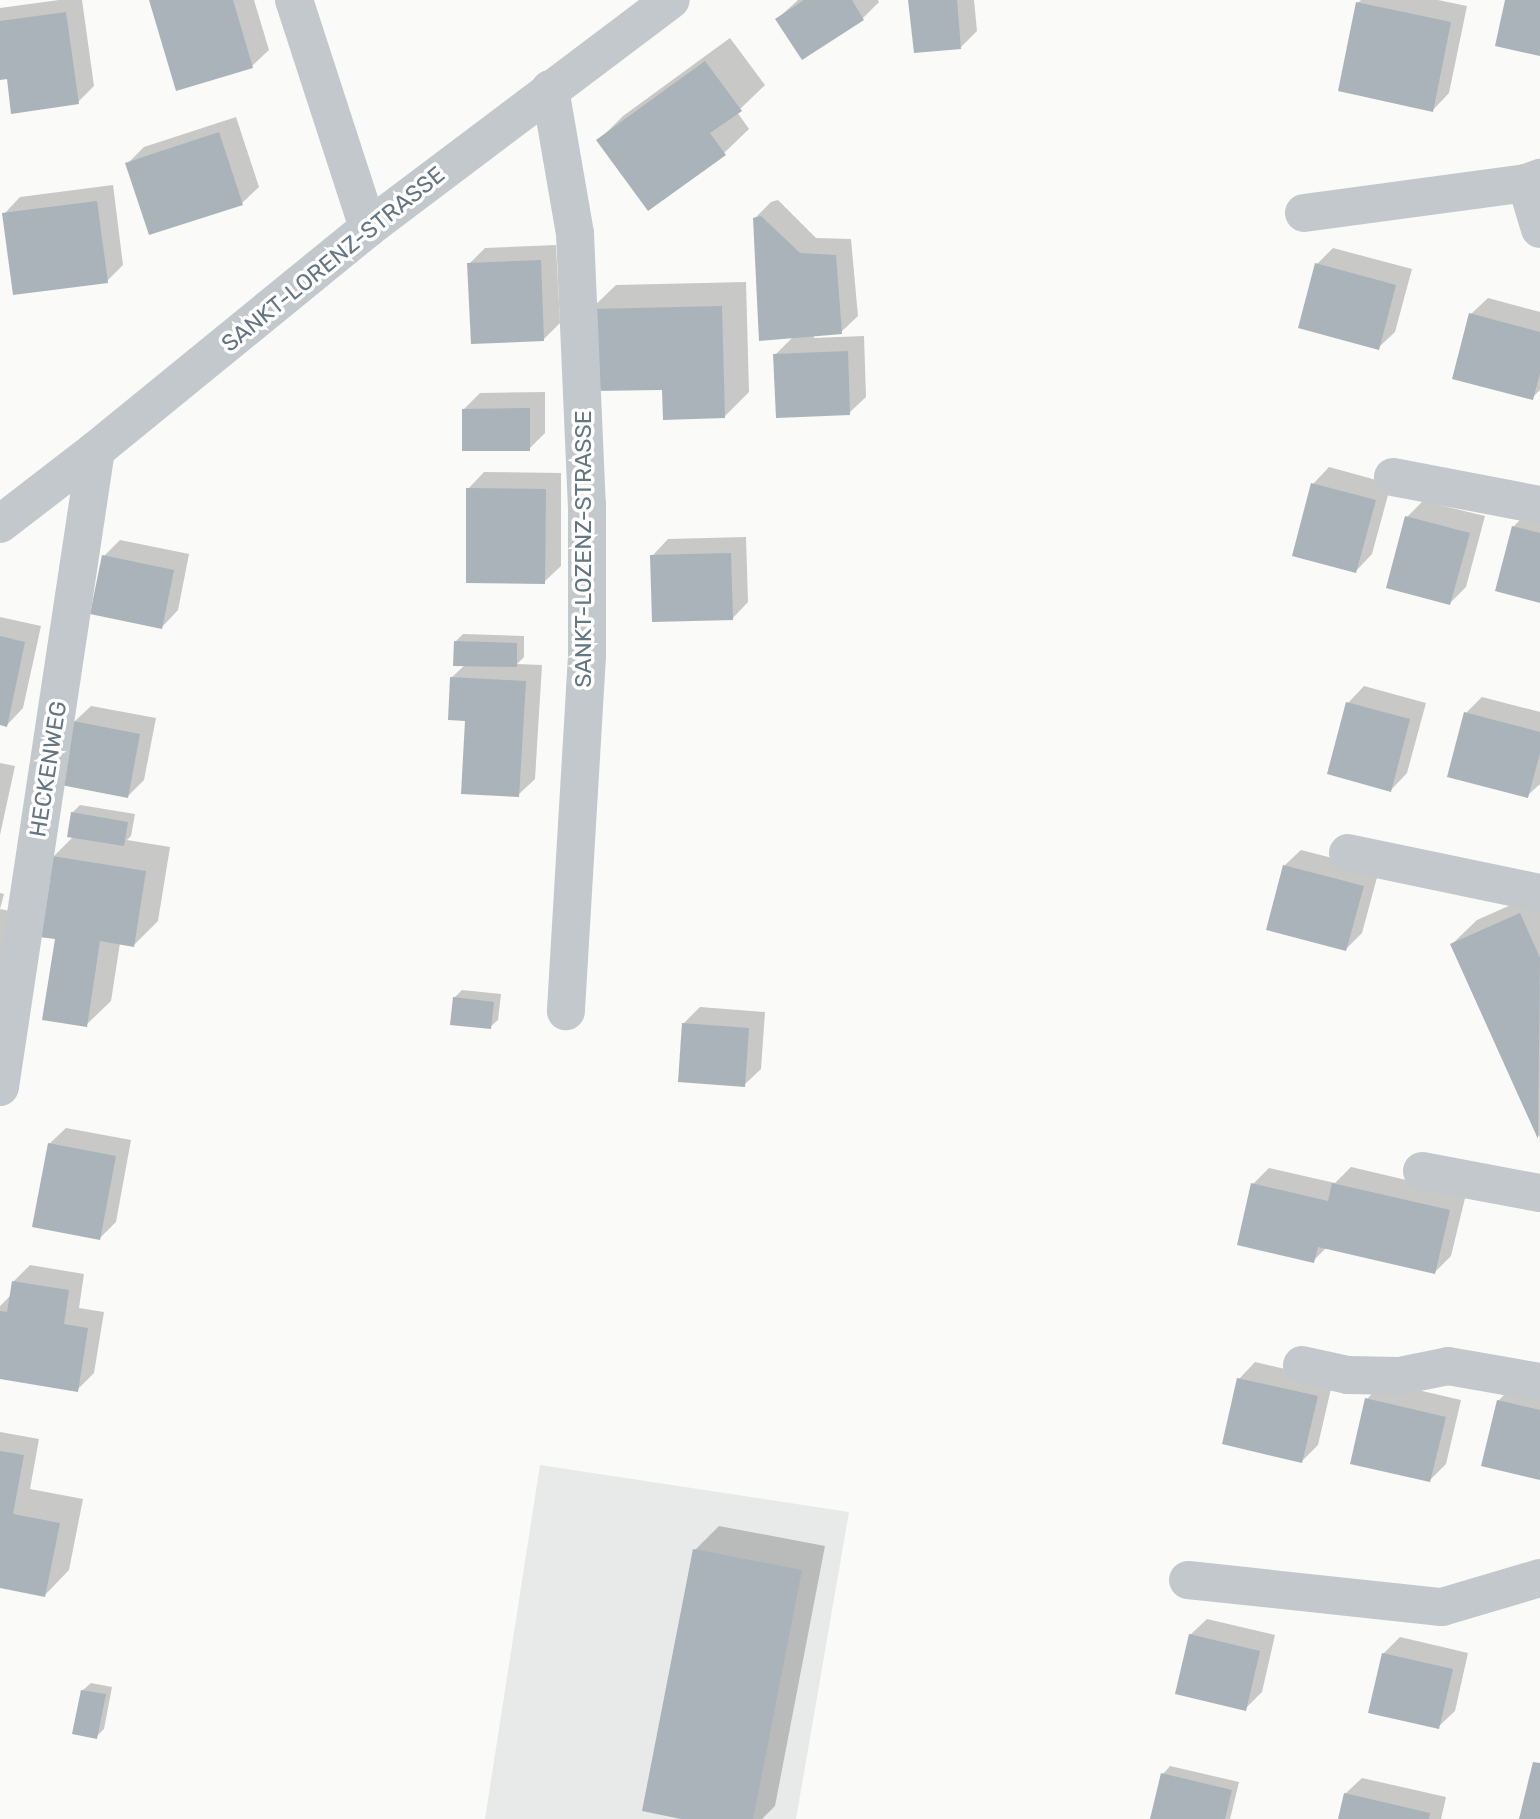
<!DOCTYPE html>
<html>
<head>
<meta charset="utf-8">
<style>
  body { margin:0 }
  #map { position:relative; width:1540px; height:1819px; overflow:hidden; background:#fafaf8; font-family:Rubik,sans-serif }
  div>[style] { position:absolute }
  .built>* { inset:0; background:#e8e9e9 }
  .shadow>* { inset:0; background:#0003 }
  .building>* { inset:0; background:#aab3b9 }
  .minor>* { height:38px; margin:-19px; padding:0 19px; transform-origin:19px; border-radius:19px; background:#c3c8cc }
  span { translate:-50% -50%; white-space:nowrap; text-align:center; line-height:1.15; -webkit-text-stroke:7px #fff; paint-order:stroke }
  .street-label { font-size:23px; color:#657683 }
</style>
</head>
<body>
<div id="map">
  <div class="built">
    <i style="clip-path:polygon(540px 1465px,849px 1512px,796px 1819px,485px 1819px)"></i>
  </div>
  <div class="shadow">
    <i style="clip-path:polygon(59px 0,82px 0,94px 86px,78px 102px,8px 77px,0 79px,0 8px)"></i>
    <i style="clip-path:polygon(151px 0,254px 0,269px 50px,252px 66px)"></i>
    <i style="clip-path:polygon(798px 0,878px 0,879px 2px,863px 18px,802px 57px,777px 19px)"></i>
    <i style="clip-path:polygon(910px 0,974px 0,977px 31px,961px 47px)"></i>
    <i style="clip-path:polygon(1361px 0,1438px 0,1467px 6px,1449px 93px,1433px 110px,1358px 3px)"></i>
    <i style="clip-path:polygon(730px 38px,765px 85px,737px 112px,749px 129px,724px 153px,599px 140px,623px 116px)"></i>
    <i style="clip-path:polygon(236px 117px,259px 187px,242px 203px,127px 164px,144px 147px)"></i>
    <i style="clip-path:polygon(113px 185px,123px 265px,107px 281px,4px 214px,20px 197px)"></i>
    <i style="clip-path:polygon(778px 200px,816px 238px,851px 239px,858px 316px,841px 332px,814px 334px,814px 338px,864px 336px,866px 397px,849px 413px,775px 355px,794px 336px,754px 219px,771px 202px)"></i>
    <i style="clip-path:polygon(556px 245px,560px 323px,543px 340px,469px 264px,485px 248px)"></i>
    <i style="clip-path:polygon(1333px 248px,1412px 269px,1395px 332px,1378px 348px,1317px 264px)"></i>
    <i style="clip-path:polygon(746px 282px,749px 392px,724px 417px,591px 309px,616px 285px)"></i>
    <i style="clip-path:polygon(1488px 298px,1540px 312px,1540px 390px,1532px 398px,1471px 314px)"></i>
    <i style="clip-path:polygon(545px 392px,545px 433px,529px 449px,464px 409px,480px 393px)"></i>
    <i style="clip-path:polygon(1329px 467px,1391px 484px,1372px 554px,1356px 571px,1313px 484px)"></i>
    <i style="clip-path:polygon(484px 472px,561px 473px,561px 566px,544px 582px,468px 489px)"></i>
    <i style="clip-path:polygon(1423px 501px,1485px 516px,1466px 587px,1450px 603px,1407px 517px)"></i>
    <i style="clip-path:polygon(1530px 510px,1540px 513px,1540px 601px,1514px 526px)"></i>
    <i style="clip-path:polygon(746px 537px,748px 602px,732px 619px,652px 556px,668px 539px)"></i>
    <i style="clip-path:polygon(120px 540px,189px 554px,178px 610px,162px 627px,104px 556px)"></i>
    <i style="clip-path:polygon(0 617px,41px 626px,23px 708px,7px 725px,0 723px)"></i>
    <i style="clip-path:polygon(463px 634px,524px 636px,524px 657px,517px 664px,542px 665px,535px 779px,518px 795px,467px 719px,452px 677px,466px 664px,455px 642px)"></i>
    <i style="clip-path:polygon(1364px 686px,1426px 703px,1407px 773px,1391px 790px,1348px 703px)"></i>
    <i style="clip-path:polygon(1482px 697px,1540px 712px,1540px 784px,1527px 796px,1466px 713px)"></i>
    <i style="clip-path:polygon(91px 706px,156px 718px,144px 780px,127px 797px,74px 722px)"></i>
    <i style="clip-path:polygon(0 763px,15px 766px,0 835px)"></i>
    <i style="clip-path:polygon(80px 805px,135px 814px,131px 836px,127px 840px,170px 847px,158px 921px,134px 945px,120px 943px,111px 1001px,86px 1025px,57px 937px,53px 857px,74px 836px,72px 813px)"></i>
    <i style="clip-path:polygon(1301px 850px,1379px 870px,1362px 933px,1346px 949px,1284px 866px)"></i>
    <i style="clip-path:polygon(1540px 892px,1540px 1136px,1539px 1137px,1452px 944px,1477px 920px)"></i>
    <i style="clip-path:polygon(0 893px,4px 894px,0 909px,15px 912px,0 983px)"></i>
    <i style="clip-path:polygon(462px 990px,501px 994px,498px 1020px,490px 1027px,454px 998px)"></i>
    <i style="clip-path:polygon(700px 1007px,765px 1012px,761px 1069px,744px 1085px,684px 1023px)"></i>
    <i style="clip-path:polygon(66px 1128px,131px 1140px,116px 1222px,100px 1238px,49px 1144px)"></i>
    <i style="clip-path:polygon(1351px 1167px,1466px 1194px,1451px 1256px,1435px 1272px,1327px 1247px,1313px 1261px,1253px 1184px,1269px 1168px,1335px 1183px)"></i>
    <i style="clip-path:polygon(30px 1265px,84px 1274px,79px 1308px,104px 1312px,94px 1373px,77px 1390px,0 1378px,0 1306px,11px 1295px,13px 1282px)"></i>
    <i style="clip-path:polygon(1255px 1362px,1333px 1380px,1318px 1445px,1302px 1461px,1239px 1379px)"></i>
    <i style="clip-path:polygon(1383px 1382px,1461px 1400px,1446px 1464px,1430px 1480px,1367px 1399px)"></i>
    <i style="clip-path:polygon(1515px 1384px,1540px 1390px,1540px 1478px,1498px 1401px)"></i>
    <i style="clip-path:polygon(0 1432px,39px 1439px,30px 1489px,83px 1499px,69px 1570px,45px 1595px,0 1586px)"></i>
    <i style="clip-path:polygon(719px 1526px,825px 1546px,775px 1806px,762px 1819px,690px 1819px,695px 1550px)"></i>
    <i style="clip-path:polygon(1207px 1619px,1275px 1635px,1262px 1692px,1245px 1709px,1190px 1635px)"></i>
    <i style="clip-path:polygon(1400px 1637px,1468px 1653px,1455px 1711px,1438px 1727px,1383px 1654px)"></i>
    <i style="clip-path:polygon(91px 1683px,112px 1687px,104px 1729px,96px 1737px,83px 1690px)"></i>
    <i style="clip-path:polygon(1170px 1766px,1239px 1782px,1230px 1819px,1152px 1819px,1163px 1774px)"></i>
    <i style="clip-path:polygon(1362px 1778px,1446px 1797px,1441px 1819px,1339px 1819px,1345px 1794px)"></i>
  </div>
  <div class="building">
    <i style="clip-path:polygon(149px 0,233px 0,253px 68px,176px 91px)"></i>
    <i style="clip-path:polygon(804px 0,852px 0,864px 20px,802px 60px,775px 19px)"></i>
    <i style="clip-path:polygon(908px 0,957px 0,961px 49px,914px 53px)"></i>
    <i style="clip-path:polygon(1505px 0,1540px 0,1540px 56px,1495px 46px)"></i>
    <i style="clip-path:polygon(1356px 2px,1451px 22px,1433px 112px,1338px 91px)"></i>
    <i style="clip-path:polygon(66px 12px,79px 104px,11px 114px,7px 79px,0 80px,0 21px)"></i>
    <i style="clip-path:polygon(705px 61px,742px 111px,710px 133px,726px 155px,648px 211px,596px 140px)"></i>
    <i style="clip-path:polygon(219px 132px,243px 205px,149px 235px,125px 163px)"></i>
    <i style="clip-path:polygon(97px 201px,108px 283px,13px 295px,2px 213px)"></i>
    <i style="clip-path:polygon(761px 216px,800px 253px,836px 255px,842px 334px,759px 341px,753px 218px)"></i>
    <i style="clip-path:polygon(541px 260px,544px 341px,471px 344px,467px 263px)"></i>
    <i style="clip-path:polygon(1315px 263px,1396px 285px,1379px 350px,1298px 328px)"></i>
    <i style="clip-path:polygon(722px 306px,725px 418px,663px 420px,662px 390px,592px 391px,590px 309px)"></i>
    <i style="clip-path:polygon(1469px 313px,1540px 332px,1540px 373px,1533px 400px,1452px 379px)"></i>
    <i style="clip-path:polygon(848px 351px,850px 415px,776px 418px,773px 354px)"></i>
    <i style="clip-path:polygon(530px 408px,530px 451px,462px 451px,462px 409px)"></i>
    <i style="clip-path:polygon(1311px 483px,1376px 500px,1356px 573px,1292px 556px)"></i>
    <i style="clip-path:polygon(466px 488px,546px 489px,545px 584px,466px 583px)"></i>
    <i style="clip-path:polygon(1405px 516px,1470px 533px,1450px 605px,1386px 588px)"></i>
    <i style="clip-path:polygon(1512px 526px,1540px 533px,1540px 603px,1495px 591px)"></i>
    <i style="clip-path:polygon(731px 553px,733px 620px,652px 622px,650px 555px)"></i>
    <i style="clip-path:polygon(102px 555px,174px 570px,162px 629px,90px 614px)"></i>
    <i style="clip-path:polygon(0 636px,25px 642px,7px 727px,0 725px)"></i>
    <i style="clip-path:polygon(454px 641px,517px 643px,517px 667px,453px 666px)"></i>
    <i style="clip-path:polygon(450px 677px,526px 681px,519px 797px,461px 794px,465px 721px,448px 720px)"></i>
    <i style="clip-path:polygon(1346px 702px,1410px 719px,1391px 792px,1327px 774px)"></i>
    <i style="clip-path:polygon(1464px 712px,1540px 732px,1540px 753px,1528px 798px,1447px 777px)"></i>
    <i style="clip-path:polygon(73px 721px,140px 734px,128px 798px,61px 785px)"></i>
    <i style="clip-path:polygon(71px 812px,128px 822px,124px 846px,67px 837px)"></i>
    <i style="clip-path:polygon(52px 856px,146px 871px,134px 947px,100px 941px,87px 1027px,42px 1020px,55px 939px,39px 937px)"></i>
    <i style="clip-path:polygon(1283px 865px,1364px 886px,1346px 951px,1266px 930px)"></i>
    <i style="clip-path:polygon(1520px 913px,1540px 958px,1538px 1139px,1450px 944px)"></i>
    <i style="clip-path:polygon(453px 997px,494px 1002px,491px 1029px,450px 1025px)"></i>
    <i style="clip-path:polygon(682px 1023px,749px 1028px,745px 1087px,678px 1082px)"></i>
    <i style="clip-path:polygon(48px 1143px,116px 1156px,100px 1240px,32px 1227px)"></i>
    <i style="clip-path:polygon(1251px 1183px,1328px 1201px,1332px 1183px,1450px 1210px,1435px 1274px,1318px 1247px,1314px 1263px,1237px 1245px)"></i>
    <i style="clip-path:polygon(12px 1281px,69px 1290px,64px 1324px,88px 1328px,78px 1392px,0 1379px,0 1311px,7px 1312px)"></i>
    <i style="clip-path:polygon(1237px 1378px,1318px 1396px,1302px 1463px,1222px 1444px)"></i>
    <i style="clip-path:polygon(1365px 1398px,1446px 1417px,1430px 1482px,1350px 1464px)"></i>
    <i style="clip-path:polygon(1497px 1400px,1540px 1410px,1540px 1480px,1481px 1466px)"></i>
    <i style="clip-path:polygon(0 1451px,24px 1455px,13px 1514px,60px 1523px,45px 1597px,0 1588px)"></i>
    <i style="clip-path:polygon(693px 1549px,802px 1570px,753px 1819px,681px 1819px,642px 1811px)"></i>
    <i style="clip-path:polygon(1189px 1634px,1260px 1651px,1246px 1711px,1175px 1694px)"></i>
    <i style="clip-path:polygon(1382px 1653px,1453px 1669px,1439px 1729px,1368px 1713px)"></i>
    <i style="clip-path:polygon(81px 1690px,106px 1694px,97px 1739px,72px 1734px)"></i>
    <i style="clip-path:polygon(1533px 1762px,1540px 1763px,1540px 1819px,1519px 1819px)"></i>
    <i style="clip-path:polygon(1161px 1773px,1232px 1790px,1225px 1819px,1150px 1819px)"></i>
    <i style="clip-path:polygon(1344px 1793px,1430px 1813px,1429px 1819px,1338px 1819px)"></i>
  </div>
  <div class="minor">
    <i style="left:294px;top:0;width:240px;rotate:72deg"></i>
    <i style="left:550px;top:89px;width:147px;rotate:80.2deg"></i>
    <i style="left:575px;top:234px;width:270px;rotate:87.5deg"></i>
    <i style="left:587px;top:504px;width:152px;rotate:90deg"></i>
    <i style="left:587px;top:656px;width:356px;rotate:93.4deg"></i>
    <i style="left:1526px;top:183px;width:48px;rotate:73.1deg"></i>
    <i style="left:1304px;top:213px;width:224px;rotate:-7.7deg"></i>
    <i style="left:1526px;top:183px;width:15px;rotate:-20deg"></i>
    <i style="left:1393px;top:477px;width:150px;rotate:10.8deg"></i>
    <i style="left:0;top:524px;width:121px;rotate:-37.6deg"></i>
    <i style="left:96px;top:450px;width:351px;rotate:-39.2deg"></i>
    <i style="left:368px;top:228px;width:379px;rotate:-37deg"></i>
    <i style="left:1348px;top:853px;width:196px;rotate:11.8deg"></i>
    <i style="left:0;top:1087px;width:644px;rotate:-81.43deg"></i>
    <i style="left:1422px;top:1171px;width:120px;rotate:10.6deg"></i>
    <i style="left:1302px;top:1365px;width:47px;rotate:12.3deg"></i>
    <i style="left:1348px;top:1375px;width:51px;rotate:1.1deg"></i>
    <i style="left:1399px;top:1376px;width:50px;rotate:-11.5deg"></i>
    <i style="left:1448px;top:1366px;width:93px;rotate:9.9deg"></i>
    <i style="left:1188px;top:1580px;width:255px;rotate:6.1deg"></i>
    <i style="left:1442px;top:1607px;width:102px;rotate:-16.5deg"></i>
  </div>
  <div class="street-label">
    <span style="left:333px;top:259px;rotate:-39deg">SANKT-LORENZ-STRASSE</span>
    <span style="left:583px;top:549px;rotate:-90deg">SANKT-LOZENZ-STRASSE</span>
    <span style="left:48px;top:769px;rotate:-81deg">HECKENWEG</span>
  </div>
</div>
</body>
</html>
